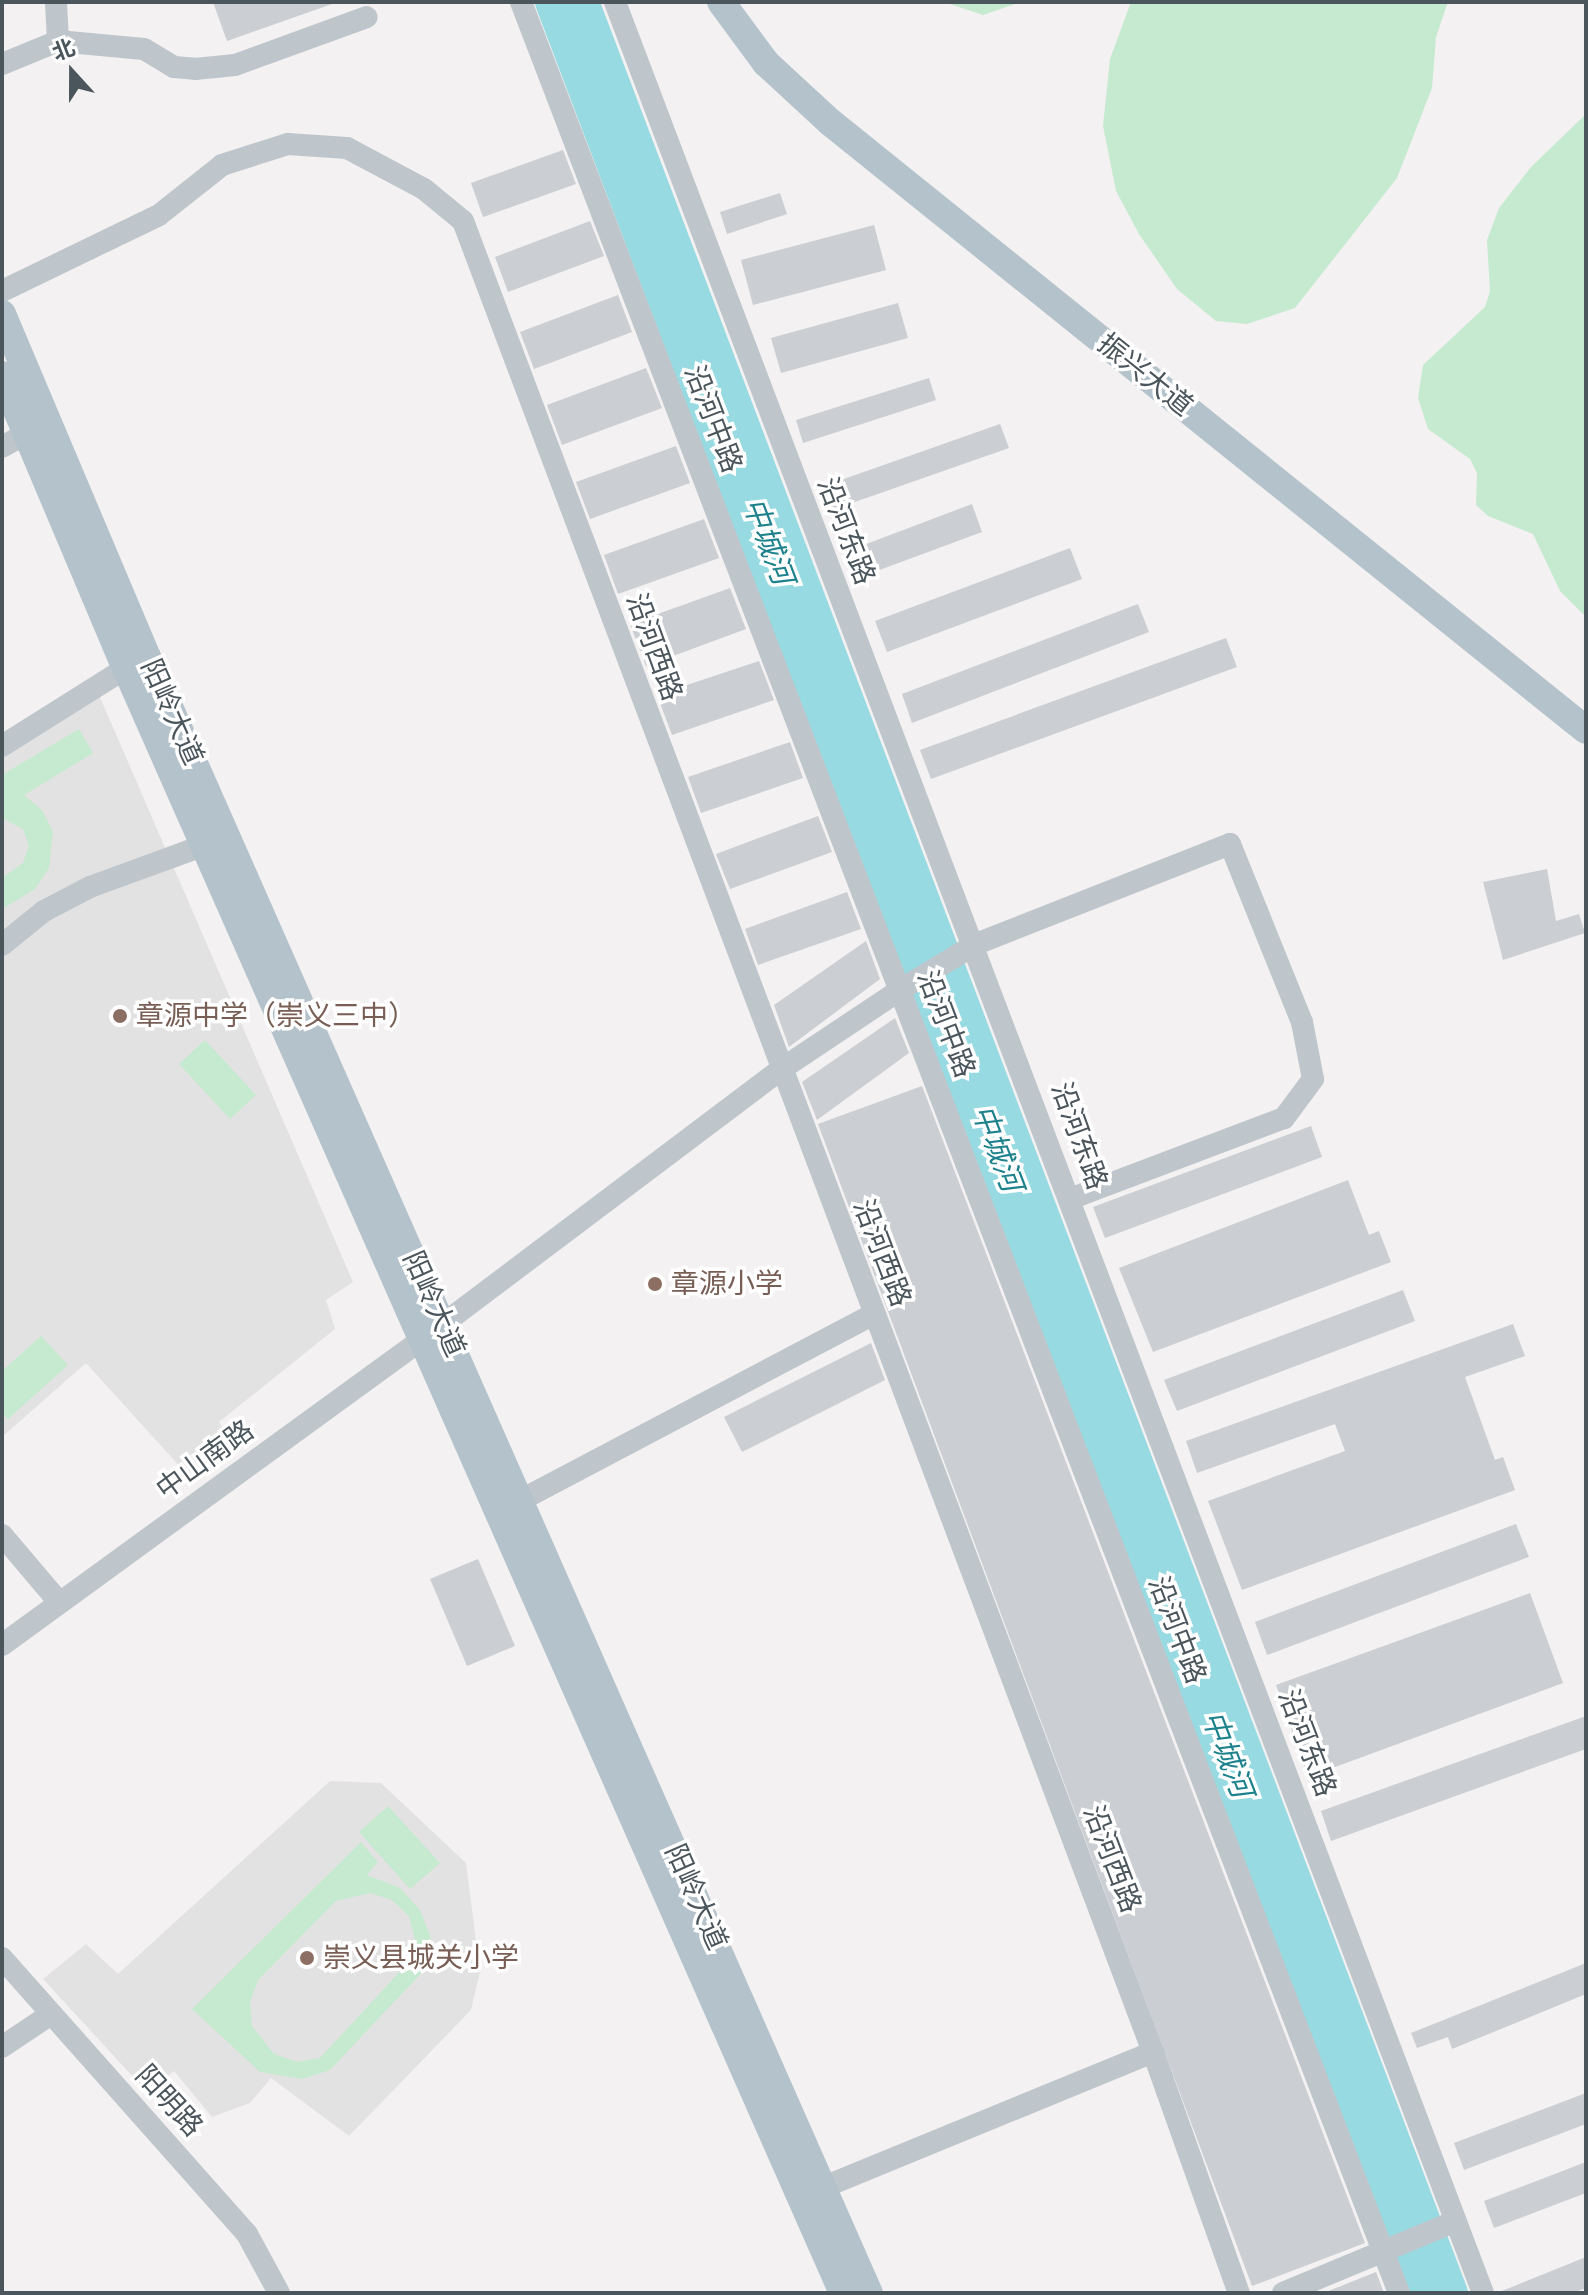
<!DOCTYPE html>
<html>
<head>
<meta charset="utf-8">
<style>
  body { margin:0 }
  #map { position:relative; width:1588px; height:2295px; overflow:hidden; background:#f3f1f1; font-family:Jost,"Noto Sans SC",sans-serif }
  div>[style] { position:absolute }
  .education>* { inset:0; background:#e3e2e2 }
  .green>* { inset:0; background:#c5ead0 }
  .river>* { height:34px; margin:-17px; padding:0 17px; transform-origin:17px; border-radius:17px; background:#98dae1 }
  .building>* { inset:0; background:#cbced2 }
  .minor>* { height:22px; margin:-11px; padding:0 11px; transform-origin:11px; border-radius:11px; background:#bec6cb }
  .major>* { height:28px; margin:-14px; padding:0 14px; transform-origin:14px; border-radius:14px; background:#b4c2cb }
  .dots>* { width:22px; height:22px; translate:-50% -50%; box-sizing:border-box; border:4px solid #fff; border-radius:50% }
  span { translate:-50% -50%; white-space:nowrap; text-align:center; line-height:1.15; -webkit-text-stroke:7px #fff; paint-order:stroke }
  .street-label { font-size:28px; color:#4b555c }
  .education-label { font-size:28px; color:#785e54 }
  .left { translate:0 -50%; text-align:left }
  .water-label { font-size:30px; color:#1e828d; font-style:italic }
  .frame { position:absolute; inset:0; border:4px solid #4b555c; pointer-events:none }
  .north { position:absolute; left:32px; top:32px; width:80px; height:80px; -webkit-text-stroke:6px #fff; paint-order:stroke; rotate:339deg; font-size:22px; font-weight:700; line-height:32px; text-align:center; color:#4b555c }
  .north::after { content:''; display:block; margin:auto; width:28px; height:36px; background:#4b555c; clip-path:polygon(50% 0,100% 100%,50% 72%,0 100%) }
</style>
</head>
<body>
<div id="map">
  <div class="education">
    <i style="clip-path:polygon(96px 688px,353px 1282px,326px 1300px,335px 1329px,219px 1422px,236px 1449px,193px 1481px,86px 1363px,2px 1437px,2px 750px)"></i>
    <i style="clip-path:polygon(330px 1781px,381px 1783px,466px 1863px,480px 1972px,471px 2010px,349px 2136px,271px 2078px,250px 2103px,212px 2117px,174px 2071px,147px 2092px,43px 1979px,86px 1944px,118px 1974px)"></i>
  </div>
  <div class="green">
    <i style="clip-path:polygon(944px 2px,1021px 2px,983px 15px)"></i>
    <i style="clip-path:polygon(1131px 2px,1448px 2px,1436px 37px,1432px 88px,1397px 178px,1295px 308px,1247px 324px,1216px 321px,1177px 289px,1139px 234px,1116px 191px,1103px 126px,1110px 59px)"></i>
    <i style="clip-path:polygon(1586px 114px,1586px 617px,1560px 591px,1533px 534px,1488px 516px,1476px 505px,1477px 473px,1470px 459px,1428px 429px,1418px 398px,1423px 365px,1485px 307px,1490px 291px,1487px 240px,1499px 208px,1531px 167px)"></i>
    <i style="clip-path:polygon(79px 729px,93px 753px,24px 795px,42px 810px,53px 832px,49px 868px,35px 889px,2px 909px,2px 878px,23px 863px,29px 846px,23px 829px,2px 818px,2px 775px)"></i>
    <i style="clip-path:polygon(205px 1040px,256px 1095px,230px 1119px,179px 1064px)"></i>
    <i style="clip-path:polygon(41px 1336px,68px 1365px,8px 1419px,2px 1413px,2px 1371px)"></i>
    <i style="clip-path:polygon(388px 1806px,440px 1863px,410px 1889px,359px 1832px)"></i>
    <i style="clip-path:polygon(evenodd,361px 1842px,378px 1862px,367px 1875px,400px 1888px,420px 1910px,431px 1938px,428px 1966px,330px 2070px,302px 2079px,260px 2072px,192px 2009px,361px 1842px,370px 1893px,392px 1900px,409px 1916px,418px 1952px,320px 2058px,297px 2062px,274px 2054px,252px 2026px,250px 2002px,258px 1980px,336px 1901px,370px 1893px)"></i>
  </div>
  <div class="river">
    <i style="left:552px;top:2px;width:2450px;rotate:69.25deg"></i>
    <i style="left:582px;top:2px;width:2450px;rotate:69.23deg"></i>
  </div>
  <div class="building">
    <i style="clip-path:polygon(213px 2px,332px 2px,332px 4px,227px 41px)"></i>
    <i style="clip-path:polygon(563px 150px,576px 184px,483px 217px,471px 183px)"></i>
    <i style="clip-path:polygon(780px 193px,787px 214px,727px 234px,720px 212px)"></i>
    <i style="clip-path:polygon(590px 221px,604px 256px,508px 292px,495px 257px)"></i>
    <i style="clip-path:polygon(874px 225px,886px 270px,753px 305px,741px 260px)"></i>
    <i style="clip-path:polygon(618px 295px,632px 332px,534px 369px,520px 332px)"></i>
    <i style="clip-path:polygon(898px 303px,908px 338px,781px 373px,771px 338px)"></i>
    <i style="clip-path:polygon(646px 368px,662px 408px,562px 445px,547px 405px)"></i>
    <i style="clip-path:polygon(929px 378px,936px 400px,803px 443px,796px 420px)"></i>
    <i style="clip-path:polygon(1000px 424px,1009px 448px,832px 510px,824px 486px)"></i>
    <i style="clip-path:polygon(676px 446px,690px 483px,590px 519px,576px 482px)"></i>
    <i style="clip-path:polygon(972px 504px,982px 532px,858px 578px,848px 551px)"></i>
    <i style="clip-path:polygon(704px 519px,719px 558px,618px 594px,604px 555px)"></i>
    <i style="clip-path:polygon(1070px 548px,1082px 579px,887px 652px,875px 621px)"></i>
    <i style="clip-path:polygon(730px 588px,746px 629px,646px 666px,630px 624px)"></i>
    <i style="clip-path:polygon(1138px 604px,1149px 632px,912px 723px,902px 694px)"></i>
    <i style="clip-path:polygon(1226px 638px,1237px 667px,931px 779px,920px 750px)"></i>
    <i style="clip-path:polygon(759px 661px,774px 700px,672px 735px,657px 695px)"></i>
    <i style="clip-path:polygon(790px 742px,803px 778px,701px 813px,688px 777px)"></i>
    <i style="clip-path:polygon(818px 816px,832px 852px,730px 889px,716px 854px)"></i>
    <i style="clip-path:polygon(1547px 869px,1556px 921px,1579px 914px,1585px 933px,1503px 960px,1483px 882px)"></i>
    <i style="clip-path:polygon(847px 892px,861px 929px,758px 965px,745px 929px)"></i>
    <i style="clip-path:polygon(866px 941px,880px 979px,789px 1047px,774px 1005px)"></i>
    <i style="clip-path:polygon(895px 1018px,909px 1053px,817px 1120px,802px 1082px)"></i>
    <i style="clip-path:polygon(922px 1086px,1365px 2243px,1252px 2286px,818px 1124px)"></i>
    <i style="clip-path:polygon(1311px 1126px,1322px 1157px,1105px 1238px,1093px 1207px)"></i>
    <i style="clip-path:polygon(1348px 1180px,1369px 1235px,1379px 1231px,1391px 1262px,1153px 1352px,1119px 1268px)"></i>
    <i style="clip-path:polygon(1403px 1290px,1415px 1321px,1177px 1411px,1164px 1380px)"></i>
    <i style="clip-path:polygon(1513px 1324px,1525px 1356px,1465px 1377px,1495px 1460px,1503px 1457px,1515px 1490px,1242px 1590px,1208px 1501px,1345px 1451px,1335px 1424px,1197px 1473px,1186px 1441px)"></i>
    <i style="clip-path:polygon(871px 1343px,885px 1380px,742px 1452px,724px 1417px)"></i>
    <i style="clip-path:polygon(1516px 1524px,1529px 1557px,1267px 1655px,1255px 1622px)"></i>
    <i style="clip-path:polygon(478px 1559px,515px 1646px,467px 1666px,430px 1579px)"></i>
    <i style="clip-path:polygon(1530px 1593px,1563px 1683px,1308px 1777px,1276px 1685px)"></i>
    <i style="clip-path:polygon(1586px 1716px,1586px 1749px,1331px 1841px,1321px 1811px)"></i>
    <i style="clip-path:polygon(1586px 1963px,1586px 1994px,1452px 2049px,1448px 2037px,1417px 2048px,1411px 2033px)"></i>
    <i style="clip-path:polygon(1586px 2093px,1586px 2124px,1464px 2170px,1454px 2143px)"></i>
    <i style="clip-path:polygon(1586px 2162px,1586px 2193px,1494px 2228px,1484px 2201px)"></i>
    <i style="clip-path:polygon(1586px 2257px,1586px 2288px,1573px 2293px,1497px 2293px)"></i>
    <i style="clip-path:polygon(1376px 2272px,1384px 2293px,1326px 2293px,1326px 2292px)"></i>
  </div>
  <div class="minor">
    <i style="left:521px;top:2px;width:2453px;rotate:69.03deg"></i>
    <i style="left:615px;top:2px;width:2450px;rotate:69.25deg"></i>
    <i style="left:58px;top:41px;width:86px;rotate:5.3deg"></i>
    <i style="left:144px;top:49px;width:35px;rotate:31deg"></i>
    <i style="left:174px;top:67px;width:21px;rotate:5deg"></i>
    <i style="left:195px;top:69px;width:40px;rotate:-5.7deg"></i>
    <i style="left:235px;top:65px;width:140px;rotate:-20deg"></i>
    <i style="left:2px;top:64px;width:61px;rotate:-22.3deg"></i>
    <i style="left:58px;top:41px;width:39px;rotate:-93deg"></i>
    <i style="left:2px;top:291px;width:174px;rotate:-25.8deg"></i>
    <i style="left:159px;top:215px;width:80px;rotate:-38.4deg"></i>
    <i style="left:222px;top:165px;width:69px;rotate:-17.7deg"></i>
    <i style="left:288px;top:144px;width:59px;rotate:3.9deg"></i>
    <i style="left:347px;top:148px;width:87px;rotate:28deg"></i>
    <i style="left:424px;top:189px;width:50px;rotate:39.4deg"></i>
    <i style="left:463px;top:221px;width:1957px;rotate:69.35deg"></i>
    <i style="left:1153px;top:2052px;width:256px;rotate:70.4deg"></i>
    <i style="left:2px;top:447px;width:29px;rotate:-29deg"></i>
    <i style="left:2px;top:746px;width:146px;rotate:-32.2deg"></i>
    <i style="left:2px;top:945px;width:54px;rotate:-39deg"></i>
    <i style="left:44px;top:911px;width:52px;rotate:-27.6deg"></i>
    <i style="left:90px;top:887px;width:122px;rotate:-20.1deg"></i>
    <i style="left:521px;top:1500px;width:399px;rotate:-27.8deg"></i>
    <i style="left:2px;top:1535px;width:88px;rotate:49.6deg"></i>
    <i style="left:2px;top:1645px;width:545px;rotate:-36.05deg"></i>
    <i style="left:443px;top:1324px;width:422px;rotate:-37deg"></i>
    <i style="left:780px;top:1070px;width:144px;rotate:-33.7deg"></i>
    <i style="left:900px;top:990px;width:89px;rotate:-31.2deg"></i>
    <i style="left:976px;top:944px;width:273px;rotate:-21.5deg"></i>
    <i style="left:1230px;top:844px;width:192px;rotate:68deg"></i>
    <i style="left:1302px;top:1022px;width:58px;rotate:79.1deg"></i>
    <i style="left:1313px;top:1079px;width:49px;rotate:126.6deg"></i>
    <i style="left:1284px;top:1118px;width:229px;rotate:159.3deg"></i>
    <i style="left:2px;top:1958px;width:369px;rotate:48.4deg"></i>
    <i style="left:247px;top:2234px;width:67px;rotate:61.5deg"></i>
    <i style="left:2px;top:2047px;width:59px;rotate:-34deg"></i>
    <i style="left:824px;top:2187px;width:356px;rotate:-22.3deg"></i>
    <i style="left:1283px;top:2293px;width:187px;rotate:-22.6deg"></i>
  </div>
  <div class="major">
    <i style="left:721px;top:2px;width:76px;rotate:53.6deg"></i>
    <i style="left:766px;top:63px;width:87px;rotate:42.7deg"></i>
    <i style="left:830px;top:122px;width:970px;rotate:38.81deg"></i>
    <i style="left:2px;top:314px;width:372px;rotate:67.1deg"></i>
    <i style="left:147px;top:657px;width:1788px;rotate:66.19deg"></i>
    <i style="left:2px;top:375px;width:318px;rotate:67.1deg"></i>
    <i style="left:126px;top:668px;width:1776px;rotate:66.19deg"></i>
  </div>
  <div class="dots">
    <i style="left:120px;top:1016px;background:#8d6e63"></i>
    <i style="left:655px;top:1284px;background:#8d6e63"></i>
    <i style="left:307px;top:1958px;background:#8d6e63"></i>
  </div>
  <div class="street-label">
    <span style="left:1145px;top:375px;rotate:39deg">振兴大道</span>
    <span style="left:713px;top:419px;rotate:69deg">沿河中路</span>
    <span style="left:846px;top:531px;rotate:69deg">沿河东路</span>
    <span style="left:654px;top:647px;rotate:70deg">沿河西路</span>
    <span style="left:172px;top:712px;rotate:66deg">阳岭大道</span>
    <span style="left:946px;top:1024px;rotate:69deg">沿河中路</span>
    <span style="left:1079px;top:1136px;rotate:70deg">沿河东路</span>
    <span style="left:882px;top:1253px;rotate:69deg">沿河西路</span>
    <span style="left:434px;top:1304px;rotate:66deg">阳岭大道</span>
    <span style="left:205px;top:1460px;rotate:-36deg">中山南路</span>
    <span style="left:1177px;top:1630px;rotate:69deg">沿河中路</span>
    <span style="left:1307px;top:1743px;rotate:69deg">沿河东路</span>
    <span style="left:1112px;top:1859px;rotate:69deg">沿河西路</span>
    <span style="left:696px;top:1897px;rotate:66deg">阳岭大道</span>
    <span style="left:169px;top:2101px;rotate:48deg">阳明路</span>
  </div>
  <div class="education-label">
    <span class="left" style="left:136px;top:1016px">章源中学（崇义三中）</span>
    <span class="left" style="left:671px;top:1284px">章源小学</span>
    <span class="left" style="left:323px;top:1958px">崇义县城关小学</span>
  </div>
  <div class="water-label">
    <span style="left:768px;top:541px;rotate:69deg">中城河</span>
    <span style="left:997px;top:1148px;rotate:69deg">中城河</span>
    <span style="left:1227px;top:1754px;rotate:69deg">中城河</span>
  </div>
  <div class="frame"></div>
  <div class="north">北</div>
</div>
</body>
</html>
